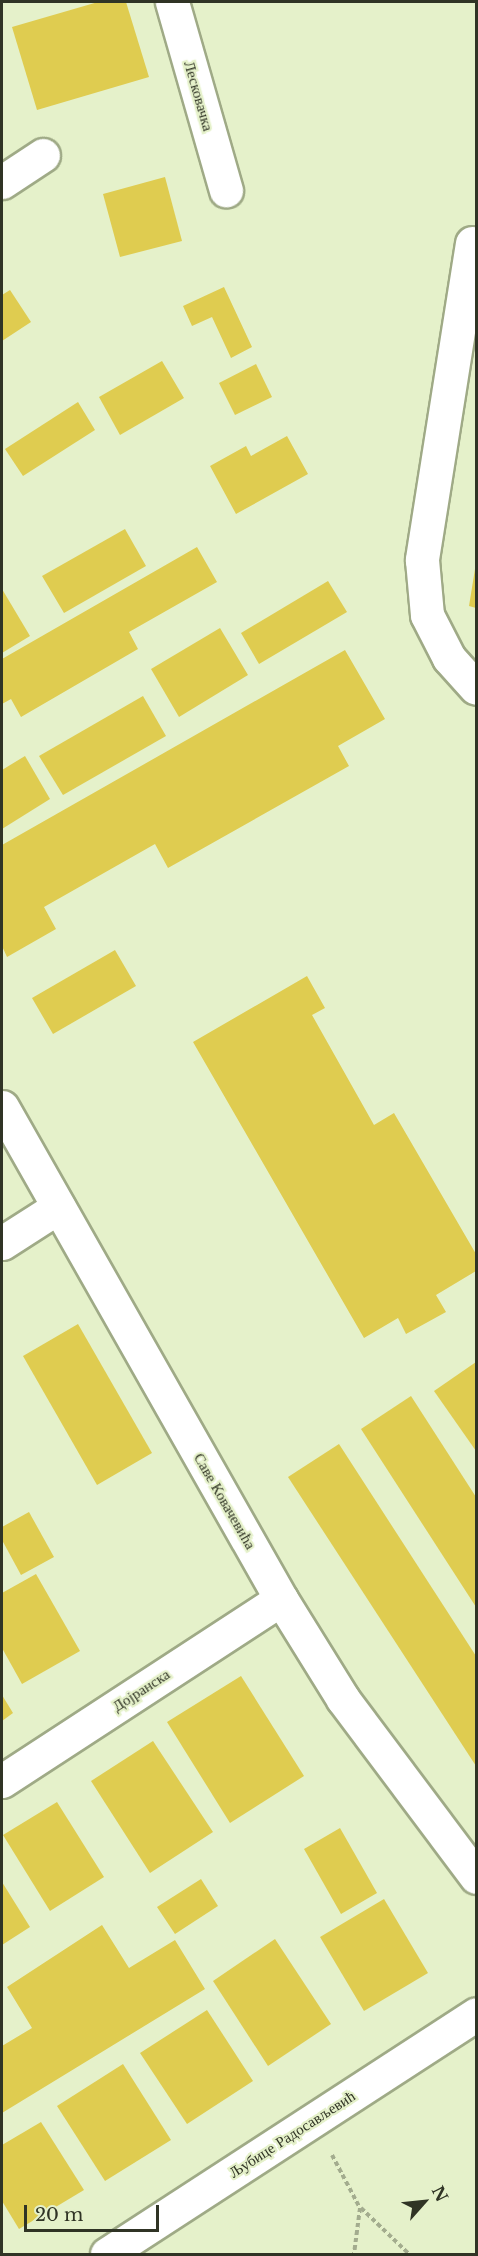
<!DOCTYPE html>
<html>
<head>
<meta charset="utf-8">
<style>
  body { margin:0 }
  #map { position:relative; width:478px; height:2256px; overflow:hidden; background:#e5f1ca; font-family:"Libre Baskerville",serif }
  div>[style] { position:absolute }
  .building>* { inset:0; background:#dfcc50 }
  .path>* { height:4px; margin-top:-2px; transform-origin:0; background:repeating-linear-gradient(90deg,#a3ac8e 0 4.5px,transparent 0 7.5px) }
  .roads { filter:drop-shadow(2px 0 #9faa86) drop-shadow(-2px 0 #9faa86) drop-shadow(0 2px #9faa86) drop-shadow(0 -2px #9faa86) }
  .minor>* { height:33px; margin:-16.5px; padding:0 16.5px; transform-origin:16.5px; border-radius:16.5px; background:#fff }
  span { translate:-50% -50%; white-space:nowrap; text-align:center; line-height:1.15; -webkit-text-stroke:4.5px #e5f1ca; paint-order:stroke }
  .street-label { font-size:15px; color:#303425 }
  .frame { position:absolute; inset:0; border:3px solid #303425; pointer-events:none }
  .north { position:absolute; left:394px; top:2172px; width:60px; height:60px; -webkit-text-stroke:4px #e5f1ca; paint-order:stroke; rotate:63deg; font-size:16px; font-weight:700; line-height:24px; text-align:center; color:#303425 }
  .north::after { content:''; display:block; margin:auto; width:21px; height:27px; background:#303425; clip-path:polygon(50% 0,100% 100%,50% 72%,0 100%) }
  .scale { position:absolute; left:24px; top:2205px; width:135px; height:27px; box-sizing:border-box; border:3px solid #303425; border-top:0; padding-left:8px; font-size:18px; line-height:21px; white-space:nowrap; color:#303425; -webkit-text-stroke:4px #e5f1ca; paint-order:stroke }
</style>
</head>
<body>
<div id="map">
  <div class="building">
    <i style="clip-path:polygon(98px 2px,126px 2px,149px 77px,37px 110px,12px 27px)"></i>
    <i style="clip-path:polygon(165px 177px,182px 241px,120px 257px,103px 194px)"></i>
    <i style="clip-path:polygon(224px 287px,252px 347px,231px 358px,212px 317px,192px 326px,183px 306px)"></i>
    <i style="clip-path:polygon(10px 290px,31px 322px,2px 341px,2px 295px)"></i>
    <i style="clip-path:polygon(162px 361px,184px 398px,120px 435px,99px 397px)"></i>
    <i style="clip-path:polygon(256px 364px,272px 397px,235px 415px,219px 383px)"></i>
    <i style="clip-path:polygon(78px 402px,95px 430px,23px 476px,5px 449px)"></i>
    <i style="clip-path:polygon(287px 436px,308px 474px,236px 514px,210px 466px,246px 446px,251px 456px)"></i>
    <i style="clip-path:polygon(125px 529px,146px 566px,64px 613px,42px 576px)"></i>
    <i style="clip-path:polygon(197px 547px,217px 582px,129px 632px,138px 649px,21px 717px,11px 699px,2px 704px,2px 659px)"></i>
    <i style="clip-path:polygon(475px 569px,476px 569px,476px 608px,469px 606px)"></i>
    <i style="clip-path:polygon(328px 581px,347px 612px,259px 664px,241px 633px)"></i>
    <i style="clip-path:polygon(2px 589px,30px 636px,2px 653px)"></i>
    <i style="clip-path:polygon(220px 628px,248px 675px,179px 717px,151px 669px)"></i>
    <i style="clip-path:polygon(345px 650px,385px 719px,338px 746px,349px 766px,168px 868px,155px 844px,44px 907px,56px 929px,7px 957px,2px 946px,2px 845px)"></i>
    <i style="clip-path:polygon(143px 696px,166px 736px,63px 795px,39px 756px)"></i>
    <i style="clip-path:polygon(25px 756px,50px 799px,2px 829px,2px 770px)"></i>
    <i style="clip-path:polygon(115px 950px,136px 986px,53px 1034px,32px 998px)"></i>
    <i style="clip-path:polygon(307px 976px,325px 1008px,312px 1015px,374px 1125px,394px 1113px,476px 1254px,476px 1271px,436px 1295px,446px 1312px,406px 1334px,398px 1318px,364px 1338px,193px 1042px)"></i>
    <i style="clip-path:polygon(78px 1324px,152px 1453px,97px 1485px,23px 1356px)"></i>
    <i style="clip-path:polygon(476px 1362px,476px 1451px,434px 1391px)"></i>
    <i style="clip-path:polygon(411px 1396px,476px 1497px,476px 1607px,361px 1429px)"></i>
    <i style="clip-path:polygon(339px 1444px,476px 1656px,476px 1766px,288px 1477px)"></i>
    <i style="clip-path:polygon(29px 1512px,54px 1557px,21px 1575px,2px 1540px,2px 1527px)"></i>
    <i style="clip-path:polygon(36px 1574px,80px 1651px,22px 1684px,2px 1648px,2px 1593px)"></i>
    <i style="clip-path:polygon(241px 1676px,304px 1776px,230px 1823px,167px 1722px)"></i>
    <i style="clip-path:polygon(2px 1695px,13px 1713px,2px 1721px)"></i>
    <i style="clip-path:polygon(153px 1741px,213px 1832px,150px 1873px,91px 1781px)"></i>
    <i style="clip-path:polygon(57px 1802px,104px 1877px,50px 1911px,3px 1835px)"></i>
    <i style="clip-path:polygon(340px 1828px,377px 1893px,341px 1914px,304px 1849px)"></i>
    <i style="clip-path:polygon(201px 1879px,218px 1906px,175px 1934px,157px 1907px)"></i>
    <i style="clip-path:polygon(2px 1882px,30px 1927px,2px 1945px)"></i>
    <i style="clip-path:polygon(384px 1899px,428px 1973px,364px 2011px,320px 1937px)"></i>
    <i style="clip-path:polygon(102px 1925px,129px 1968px,175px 1940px,205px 1989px,2px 2113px,2px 2046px,32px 2028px,7px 1987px)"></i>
    <i style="clip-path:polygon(275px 1939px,331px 2024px,268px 2066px,213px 1981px)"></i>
    <i style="clip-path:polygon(207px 2010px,253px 2081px,187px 2124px,140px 2053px)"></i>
    <i style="clip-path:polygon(123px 2064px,171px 2140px,105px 2181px,57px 2106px)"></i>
    <i style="clip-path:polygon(41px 2122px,84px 2190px,19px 2229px,2px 2201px,2px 2145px)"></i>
  </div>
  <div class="path">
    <i style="left:332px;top:2155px;width:60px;rotate:62.2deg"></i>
    <i style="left:360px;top:2208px;width:46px;rotate:97.4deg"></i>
    <i style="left:361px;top:2208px;width:66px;rotate:43.8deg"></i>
  </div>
  <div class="roads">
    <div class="minor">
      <i style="left:172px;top:2px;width:196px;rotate:74deg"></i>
      <i style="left:2px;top:182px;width:49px;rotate:-33.4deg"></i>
      <i style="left:472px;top:243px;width:321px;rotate:99deg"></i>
      <i style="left:422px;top:560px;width:55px;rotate:84.8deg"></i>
      <i style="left:427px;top:615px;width:48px;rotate:62.9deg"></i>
      <i style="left:449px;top:658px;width:40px;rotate:48deg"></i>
      <i style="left:2px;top:1107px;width:566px;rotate:60.44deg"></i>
      <i style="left:281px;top:1599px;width:118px;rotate:58.2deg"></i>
      <i style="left:343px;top:1699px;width:222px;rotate:53.2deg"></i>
      <i style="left:2px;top:1243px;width:67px;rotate:-32.7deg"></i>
      <i style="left:2px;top:1781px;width:333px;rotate:-33.1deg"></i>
      <i style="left:107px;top:2254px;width:440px;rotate:-33deg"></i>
    </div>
  </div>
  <div class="street-label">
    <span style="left:199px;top:96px;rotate:74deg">Лесковачка</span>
    <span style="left:225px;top:1501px;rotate:60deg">Саве Ковачевића</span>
    <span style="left:141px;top:1690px;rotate:-33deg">Дојранска</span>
    <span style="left:292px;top:2134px;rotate:-33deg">Љубице Радосављевић</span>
  </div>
  <div class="frame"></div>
  <div class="north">N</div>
  <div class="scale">20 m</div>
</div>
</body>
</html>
